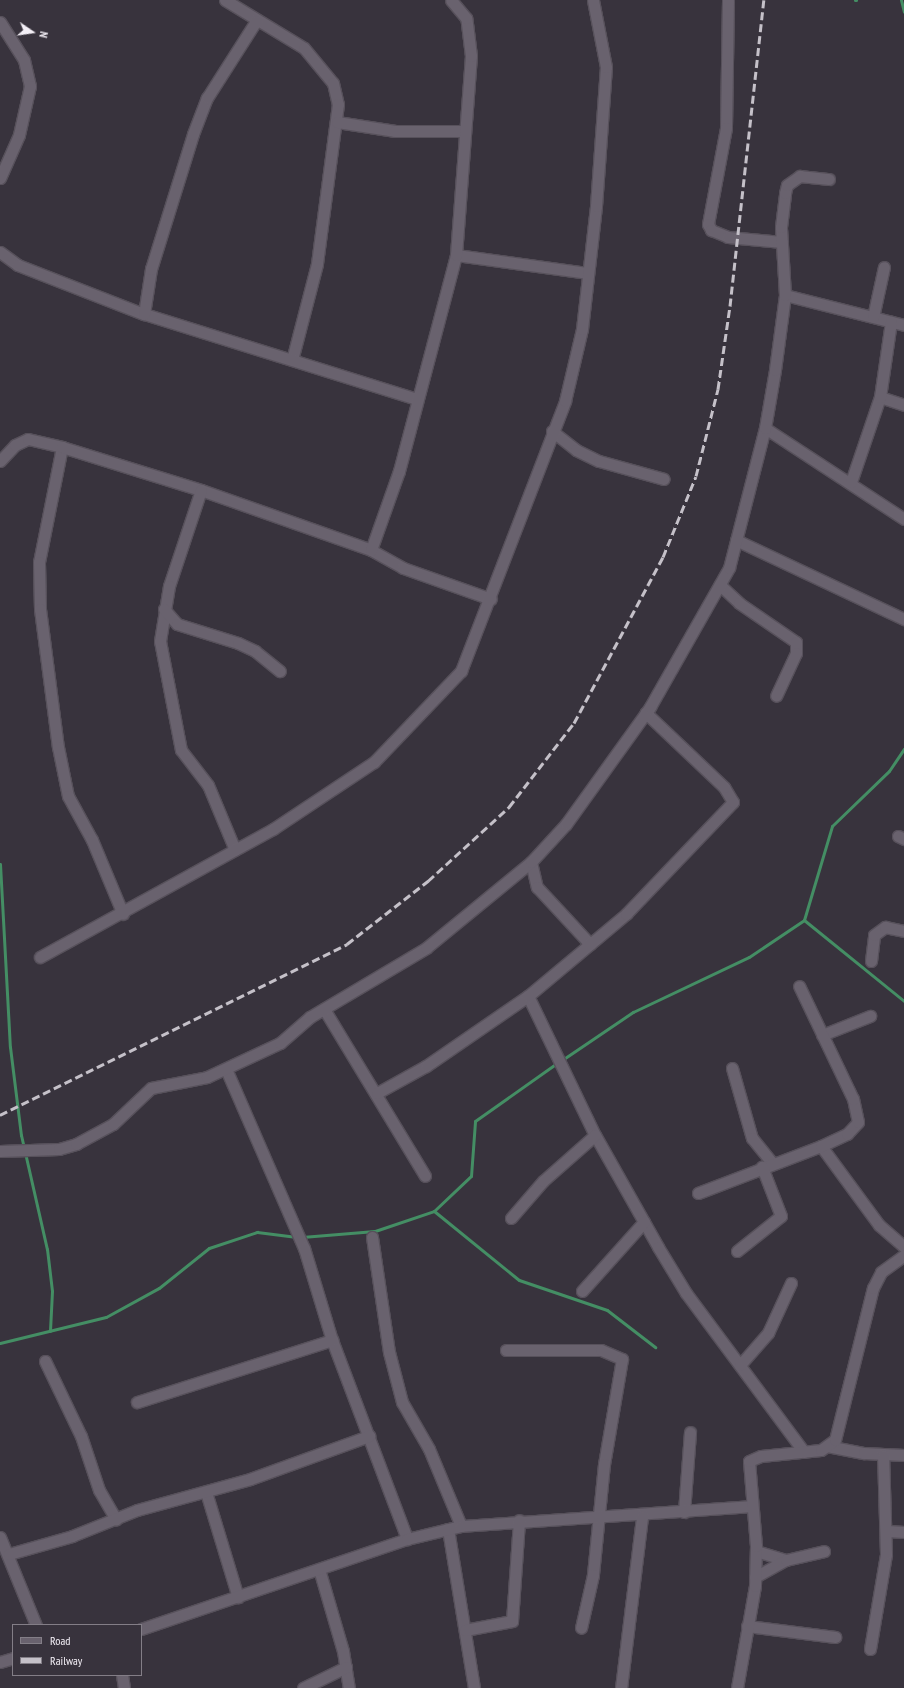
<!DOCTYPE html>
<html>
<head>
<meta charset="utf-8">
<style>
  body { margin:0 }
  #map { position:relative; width:904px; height:1688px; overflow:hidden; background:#38333d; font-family:"PT Sans Narrow",sans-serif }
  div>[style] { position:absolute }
  .stream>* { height:3px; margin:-1.5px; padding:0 1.5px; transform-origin:1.5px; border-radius:1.5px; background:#448e64 }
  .roads { filter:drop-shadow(1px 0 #57515b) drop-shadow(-1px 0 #57515b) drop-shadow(0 1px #57515b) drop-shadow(0 -1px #57515b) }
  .minor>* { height:11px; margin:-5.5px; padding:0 5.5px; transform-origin:5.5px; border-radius:5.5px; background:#69626e }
  .rail>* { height:3px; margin-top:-1.5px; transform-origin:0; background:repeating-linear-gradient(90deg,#c5c1c9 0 8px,transparent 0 12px) }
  span { translate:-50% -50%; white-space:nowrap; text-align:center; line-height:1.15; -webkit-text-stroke:3px #38333d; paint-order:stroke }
  .legend { position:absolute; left:12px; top:1624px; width:130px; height:52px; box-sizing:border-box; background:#38333d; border:1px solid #837e87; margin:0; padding:5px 7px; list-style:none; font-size:12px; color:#f3eff6 }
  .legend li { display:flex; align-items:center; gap:8px; height:20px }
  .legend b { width:20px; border:1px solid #837e87 }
  .north { position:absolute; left:12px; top:12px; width:40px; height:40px; -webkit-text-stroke:3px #38333d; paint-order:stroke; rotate:103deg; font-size:11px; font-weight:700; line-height:16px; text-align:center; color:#f3eff6 }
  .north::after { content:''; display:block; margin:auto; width:14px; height:18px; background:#f3eff6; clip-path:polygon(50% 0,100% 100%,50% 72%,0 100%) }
</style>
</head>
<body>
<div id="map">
  <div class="stream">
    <i style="left:855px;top:0;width:1px"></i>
    <i style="left:901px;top:0;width:12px;rotate:76deg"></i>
    <i style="left:0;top:864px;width:183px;rotate:86.9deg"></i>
    <i style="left:10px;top:1047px;width:89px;rotate:82.9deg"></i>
    <i style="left:21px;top:1135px;width:117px;rotate:77.2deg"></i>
    <i style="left:47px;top:1249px;width:42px;rotate:83.2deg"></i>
    <i style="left:52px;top:1291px;width:40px;rotate:92.9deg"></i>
    <i style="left:804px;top:920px;width:129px;rotate:39deg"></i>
    <i style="left:562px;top:1060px;width:86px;rotate:-34.1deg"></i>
    <i style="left:633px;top:1012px;width:128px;rotate:-25.4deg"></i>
    <i style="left:749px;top:957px;width:66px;rotate:-33.9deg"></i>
    <i style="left:804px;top:920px;width:98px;rotate:-73.4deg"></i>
    <i style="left:832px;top:826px;width:79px;rotate:-44deg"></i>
    <i style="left:889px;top:771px;width:27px;rotate:-56deg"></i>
    <i style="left:434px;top:1211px;width:109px;rotate:39.1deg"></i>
    <i style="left:519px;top:1280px;width:93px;rotate:18.8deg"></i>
    <i style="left:607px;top:1310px;width:61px;rotate:37.6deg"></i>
    <i style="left:302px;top:1237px;width:73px;rotate:-4.7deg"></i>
    <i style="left:375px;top:1231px;width:62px;rotate:-18.7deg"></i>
    <i style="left:434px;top:1211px;width:51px;rotate:-43.4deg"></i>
    <i style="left:471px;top:1176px;width:55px;rotate:-85.8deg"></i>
    <i style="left:475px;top:1121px;width:100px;rotate:-35.3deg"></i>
    <i style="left:0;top:1343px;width:109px;rotate:-13.8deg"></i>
    <i style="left:106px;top:1317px;width:60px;rotate:-28.7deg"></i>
    <i style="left:159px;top:1288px;width:64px;rotate:-38.7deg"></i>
    <i style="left:209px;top:1248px;width:51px;rotate:-18.4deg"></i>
    <i style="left:257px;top:1232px;width:40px;rotate:7.1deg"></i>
  </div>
  <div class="roads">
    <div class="minor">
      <i style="left:225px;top:0;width:92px;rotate:31.3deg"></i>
      <i style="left:304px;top:48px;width:45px;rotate:50.4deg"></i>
      <i style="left:333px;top:83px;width:22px;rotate:77deg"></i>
      <i style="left:338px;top:104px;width:161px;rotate:97.5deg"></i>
      <i style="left:317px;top:264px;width:99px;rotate:104.6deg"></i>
      <i style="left:728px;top:0;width:128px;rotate:90.9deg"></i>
      <i style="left:726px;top:128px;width:98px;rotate:100.6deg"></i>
      <i style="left:708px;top:224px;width:7px;rotate:63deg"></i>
      <i style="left:711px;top:230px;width:18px;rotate:22deg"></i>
      <i style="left:728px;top:237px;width:54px;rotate:5.3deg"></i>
      <i style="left:0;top:22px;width:45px;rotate:57.7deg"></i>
      <i style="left:24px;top:60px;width:27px;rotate:77deg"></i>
      <i style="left:30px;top:86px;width:50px;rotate:102.7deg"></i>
      <i style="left:19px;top:135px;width:47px;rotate:113.8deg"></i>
      <i style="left:337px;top:122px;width:59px;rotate:8.8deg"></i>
      <i style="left:395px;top:131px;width:69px"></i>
      <i style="left:0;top:252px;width:22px;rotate:36deg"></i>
      <i style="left:18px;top:265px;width:135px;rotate:21.3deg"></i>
      <i style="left:144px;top:314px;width:286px;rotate:17.3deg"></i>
      <i style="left:456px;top:255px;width:132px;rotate:7.8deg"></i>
      <i style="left:785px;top:295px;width:123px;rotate:14.1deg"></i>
      <i style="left:144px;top:314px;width:46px;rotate:-81.2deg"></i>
      <i style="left:151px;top:269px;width:141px;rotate:-72.7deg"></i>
      <i style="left:193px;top:134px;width:39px;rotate:-69deg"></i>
      <i style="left:207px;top:98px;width:91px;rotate:-57.5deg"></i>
      <i style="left:873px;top:317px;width:51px;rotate:-77.6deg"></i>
      <i style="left:880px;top:397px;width:25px;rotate:18deg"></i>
      <i style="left:765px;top:428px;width:166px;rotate:33.2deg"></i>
      <i style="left:552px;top:431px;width:31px;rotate:38deg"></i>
      <i style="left:576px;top:450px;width:25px;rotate:26deg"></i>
      <i style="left:599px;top:461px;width:67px;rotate:15.5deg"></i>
      <i style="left:62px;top:447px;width:117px;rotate:101.3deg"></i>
      <i style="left:39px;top:562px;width:47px;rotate:88.8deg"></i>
      <i style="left:40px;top:609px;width:139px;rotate:82.6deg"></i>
      <i style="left:58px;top:747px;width:50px;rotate:78.5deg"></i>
      <i style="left:68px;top:796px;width:50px;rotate:61.4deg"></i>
      <i style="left:92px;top:840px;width:80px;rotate:67.3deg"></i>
      <i style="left:0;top:461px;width:22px;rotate:-47deg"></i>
      <i style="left:15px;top:445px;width:14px;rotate:-25deg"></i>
      <i style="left:28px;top:439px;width:35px;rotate:13deg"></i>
      <i style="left:62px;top:447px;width:145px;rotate:17.2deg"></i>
      <i style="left:201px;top:490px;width:180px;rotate:19.4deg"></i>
      <i style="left:371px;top:550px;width:37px;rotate:29deg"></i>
      <i style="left:403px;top:568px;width:93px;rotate:19.4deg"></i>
      <i style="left:851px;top:482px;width:90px;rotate:-71.2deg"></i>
      <i style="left:880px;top:397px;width:76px;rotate:-81.7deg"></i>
      <i style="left:201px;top:490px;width:101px;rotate:108.4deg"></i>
      <i style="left:169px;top:586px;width:56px;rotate:99.3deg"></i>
      <i style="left:160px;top:641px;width:111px;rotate:79.1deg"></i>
      <i style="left:181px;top:750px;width:44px;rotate:52.4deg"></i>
      <i style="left:208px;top:785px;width:70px;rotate:67.4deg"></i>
      <i style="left:736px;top:540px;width:186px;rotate:25.2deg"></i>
      <i style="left:371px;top:550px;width:84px;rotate:-70.5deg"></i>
      <i style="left:399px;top:471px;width:223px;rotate:-75.2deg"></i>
      <i style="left:456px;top:255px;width:200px;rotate:-85.7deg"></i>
      <i style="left:471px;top:56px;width:38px;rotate:-97deg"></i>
      <i style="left:466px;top:18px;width:23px;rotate:-130deg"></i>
      <i style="left:721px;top:586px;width:25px;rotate:43deg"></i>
      <i style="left:739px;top:603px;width:69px;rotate:34.4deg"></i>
      <i style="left:796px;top:642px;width:11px;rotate:90deg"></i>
      <i style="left:796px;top:653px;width:47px;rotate:114.9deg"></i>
      <i style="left:164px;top:609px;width:20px;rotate:49deg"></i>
      <i style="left:177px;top:624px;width:64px;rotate:17.3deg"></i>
      <i style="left:238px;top:643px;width:19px;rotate:25deg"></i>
      <i style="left:255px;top:651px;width:32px;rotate:39deg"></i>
      <i style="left:898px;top:836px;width:7px;rotate:27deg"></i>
      <i style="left:531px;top:862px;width:26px;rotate:77deg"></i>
      <i style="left:537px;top:887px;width:78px;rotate:47.1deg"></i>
      <i style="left:40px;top:957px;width:266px;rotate:-28.8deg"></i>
      <i style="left:273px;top:829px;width:121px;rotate:-33.6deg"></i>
      <i style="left:374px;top:762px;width:126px;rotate:-46.3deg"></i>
      <i style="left:461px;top:671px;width:289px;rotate:-68.9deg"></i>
      <i style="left:565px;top:401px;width:74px;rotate:-76.7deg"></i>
      <i style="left:582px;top:329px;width:124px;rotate:-83.5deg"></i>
      <i style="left:596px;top:206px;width:139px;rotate:-85.9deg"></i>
      <i style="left:606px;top:67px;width:68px;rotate:-101deg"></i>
      <i style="left:871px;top:961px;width:26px;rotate:-83deg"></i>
      <i style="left:874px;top:935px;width:14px;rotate:-36deg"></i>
      <i style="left:885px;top:927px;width:19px;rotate:12deg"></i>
      <i style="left:528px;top:996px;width:154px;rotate:64.3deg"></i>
      <i style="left:595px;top:1135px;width:129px;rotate:60.6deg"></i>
      <i style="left:658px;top:1247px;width:54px;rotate:58.7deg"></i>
      <i style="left:686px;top:1293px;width:198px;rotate:53.4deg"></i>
      <i style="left:324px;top:1009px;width:195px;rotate:58.8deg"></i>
      <i style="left:822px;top:1035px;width:52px;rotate:-21.6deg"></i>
      <i style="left:732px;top:1068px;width:73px;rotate:74.1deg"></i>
      <i style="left:752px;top:1138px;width:33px;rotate:51deg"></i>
      <i style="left:226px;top:1069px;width:195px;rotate:66.5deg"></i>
      <i style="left:304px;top:1248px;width:96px;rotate:73.1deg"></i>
      <i style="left:332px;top:1340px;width:213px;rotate:69.3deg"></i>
      <i style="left:377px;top:1093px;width:56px;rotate:-28.9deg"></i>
      <i style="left:426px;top:1066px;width:124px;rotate:-34.5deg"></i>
      <i style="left:528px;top:996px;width:128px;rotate:-39.9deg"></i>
      <i style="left:626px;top:914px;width:155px;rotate:-46.3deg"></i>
      <i style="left:733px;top:802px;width:17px;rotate:-121deg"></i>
      <i style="left:724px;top:787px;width:108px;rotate:-136.5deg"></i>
      <i style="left:821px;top:1146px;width:98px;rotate:53.7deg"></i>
      <i style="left:879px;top:1225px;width:33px;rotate:41deg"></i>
      <i style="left:0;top:1151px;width:59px;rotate:-1.9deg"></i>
      <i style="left:59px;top:1149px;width:18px;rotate:-16deg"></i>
      <i style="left:76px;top:1144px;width:42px;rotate:-28.4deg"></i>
      <i style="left:113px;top:1124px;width:52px;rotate:-43.5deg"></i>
      <i style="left:151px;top:1088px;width:57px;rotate:-11.1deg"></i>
      <i style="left:207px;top:1077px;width:81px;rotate:-25deg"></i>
      <i style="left:280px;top:1043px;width:40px;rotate:-41deg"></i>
      <i style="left:310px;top:1017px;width:135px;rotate:-30.7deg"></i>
      <i style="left:426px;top:948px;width:136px;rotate:-39.3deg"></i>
      <i style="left:531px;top:862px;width:52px;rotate:-47.4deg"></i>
      <i style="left:566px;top:824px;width:144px;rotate:-54.3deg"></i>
      <i style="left:650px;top:707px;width:160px;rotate:-60.4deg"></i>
      <i style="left:729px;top:568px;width:145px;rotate:-75.6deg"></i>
      <i style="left:765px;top:428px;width:59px;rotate:-80.2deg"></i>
      <i style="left:775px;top:370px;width:76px;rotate:-82.4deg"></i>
      <i style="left:785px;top:295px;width:68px;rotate:-93.4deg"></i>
      <i style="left:781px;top:227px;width:34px;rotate:-83deg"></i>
      <i style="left:785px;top:193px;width:8px;rotate:-76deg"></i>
      <i style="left:787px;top:185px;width:16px;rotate:-35deg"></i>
      <i style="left:800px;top:176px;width:29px;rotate:6deg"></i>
      <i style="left:698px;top:1193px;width:132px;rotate:-20.9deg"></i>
      <i style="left:821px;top:1146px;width:29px;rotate:-25deg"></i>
      <i style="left:847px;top:1134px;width:16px;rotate:-47deg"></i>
      <i style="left:858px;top:1122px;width:24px;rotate:-102deg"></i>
      <i style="left:853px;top:1099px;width:125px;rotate:-115.5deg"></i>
      <i style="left:511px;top:1218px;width:49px;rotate:-49.1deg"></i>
      <i style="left:543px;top:1181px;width:69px;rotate:-41.5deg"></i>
      <i style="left:372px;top:1237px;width:116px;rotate:81.6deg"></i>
      <i style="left:389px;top:1352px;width:52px;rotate:75.4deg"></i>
      <i style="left:402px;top:1402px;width:54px;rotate:60.1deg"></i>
      <i style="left:429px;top:1449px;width:83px;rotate:67.4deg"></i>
      <i style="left:737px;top:1251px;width:56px;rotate:-38.5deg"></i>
      <i style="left:781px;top:1216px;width:53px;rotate:-111.2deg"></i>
      <i style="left:582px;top:1291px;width:93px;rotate:-48.1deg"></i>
      <i style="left:506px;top:1350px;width:95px"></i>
      <i style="left:601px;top:1350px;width:23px;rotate:23deg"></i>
      <i style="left:622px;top:1359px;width:107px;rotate:99.7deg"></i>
      <i style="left:604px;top:1464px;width:112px;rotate:95.7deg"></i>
      <i style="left:593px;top:1575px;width:54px;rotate:102.8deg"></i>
      <i style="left:45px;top:1361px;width:83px;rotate:64.4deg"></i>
      <i style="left:81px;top:1436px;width:57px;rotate:71.6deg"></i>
      <i style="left:99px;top:1490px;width:34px;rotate:60deg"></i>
      <i style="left:740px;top:1365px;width:43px;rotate:-48.8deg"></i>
      <i style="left:768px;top:1333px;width:55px;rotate:-65.3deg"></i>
      <i style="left:137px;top:1402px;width:205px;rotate:-17.6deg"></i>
      <i style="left:827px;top:1446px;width:38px;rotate:11deg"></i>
      <i style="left:864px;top:1453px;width:40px;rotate:2.9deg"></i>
      <i style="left:206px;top:1492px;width:110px;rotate:73.1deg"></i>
      <i style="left:684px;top:1512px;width:80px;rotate:-85.7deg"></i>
      <i style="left:448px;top:1529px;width:161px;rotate:80.7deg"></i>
      <i style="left:887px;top:1531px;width:17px;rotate:3deg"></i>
      <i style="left:0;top:1537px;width:95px;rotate:67.8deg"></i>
      <i style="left:756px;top:1551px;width:31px;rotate:17deg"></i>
      <i style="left:9px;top:1554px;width:66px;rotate:-15.9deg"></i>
      <i style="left:72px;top:1536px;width:70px;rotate:-21.8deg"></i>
      <i style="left:137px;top:1510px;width:117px;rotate:-15.3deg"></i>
      <i style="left:250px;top:1479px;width:127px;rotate:-19.9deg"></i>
      <i style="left:319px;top:1569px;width:85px;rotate:73.7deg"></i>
      <i style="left:343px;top:1651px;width:37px;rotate:81deg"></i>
      <i style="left:755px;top:1577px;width:35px;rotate:-29deg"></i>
      <i style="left:786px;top:1560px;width:39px;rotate:-13deg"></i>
      <i style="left:747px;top:1626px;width:89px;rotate:7.1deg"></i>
      <i style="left:141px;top:1629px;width:281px;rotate:-18.7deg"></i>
      <i style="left:407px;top:1539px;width:56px;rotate:-13.5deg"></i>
      <i style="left:461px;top:1526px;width:291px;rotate:-3.9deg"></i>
      <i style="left:465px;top:1630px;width:48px;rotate:-10.8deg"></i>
      <i style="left:512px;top:1621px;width:101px;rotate:-86deg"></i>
      <i style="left:870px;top:1649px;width:96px;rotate:-80.4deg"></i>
      <i style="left:886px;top:1554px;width:99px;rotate:-91.7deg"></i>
      <i style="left:0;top:1662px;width:14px;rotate:-17deg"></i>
      <i style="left:122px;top:1675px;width:13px;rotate:81deg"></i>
      <i style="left:303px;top:1688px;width:48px;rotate:-26deg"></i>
      <i style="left:621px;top:1688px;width:173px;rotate:-83deg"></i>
      <i style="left:737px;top:1688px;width:104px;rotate:-80deg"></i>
      <i style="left:755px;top:1586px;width:40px;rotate:-88.6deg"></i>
      <i style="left:756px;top:1546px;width:85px;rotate:-94.7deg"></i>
      <i style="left:749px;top:1461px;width:13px;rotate:-23deg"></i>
      <i style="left:761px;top:1456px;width:60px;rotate:-5.7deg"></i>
      <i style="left:821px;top:1450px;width:17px;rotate:-36deg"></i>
      <i style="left:835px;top:1440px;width:157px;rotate:-76deg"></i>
      <i style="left:873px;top:1288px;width:18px;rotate:-63deg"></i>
      <i style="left:881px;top:1272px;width:29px;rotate:-36deg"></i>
    </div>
  </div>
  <div class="rail">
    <i style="left:0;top:1115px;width:387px;rotate:-26.2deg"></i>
    <i style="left:347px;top:944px;width:103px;rotate:-37.9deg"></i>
    <i style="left:428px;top:881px;width:110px;rotate:-42.4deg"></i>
    <i style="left:509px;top:807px;width:106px;rotate:-52.3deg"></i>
    <i style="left:574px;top:723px;width:188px;rotate:-61.8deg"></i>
    <i style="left:663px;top:557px;width:87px;rotate:-67.8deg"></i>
    <i style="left:696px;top:476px;width:90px;rotate:-75.8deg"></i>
    <i style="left:718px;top:389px;width:84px;rotate:-81.8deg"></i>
    <i style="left:730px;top:306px;width:308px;rotate:-83.7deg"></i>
  </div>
  <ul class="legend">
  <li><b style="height:5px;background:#69626e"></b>Road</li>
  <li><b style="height:5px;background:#c5c1c9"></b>Railway</li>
  </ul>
  <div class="north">N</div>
</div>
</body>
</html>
